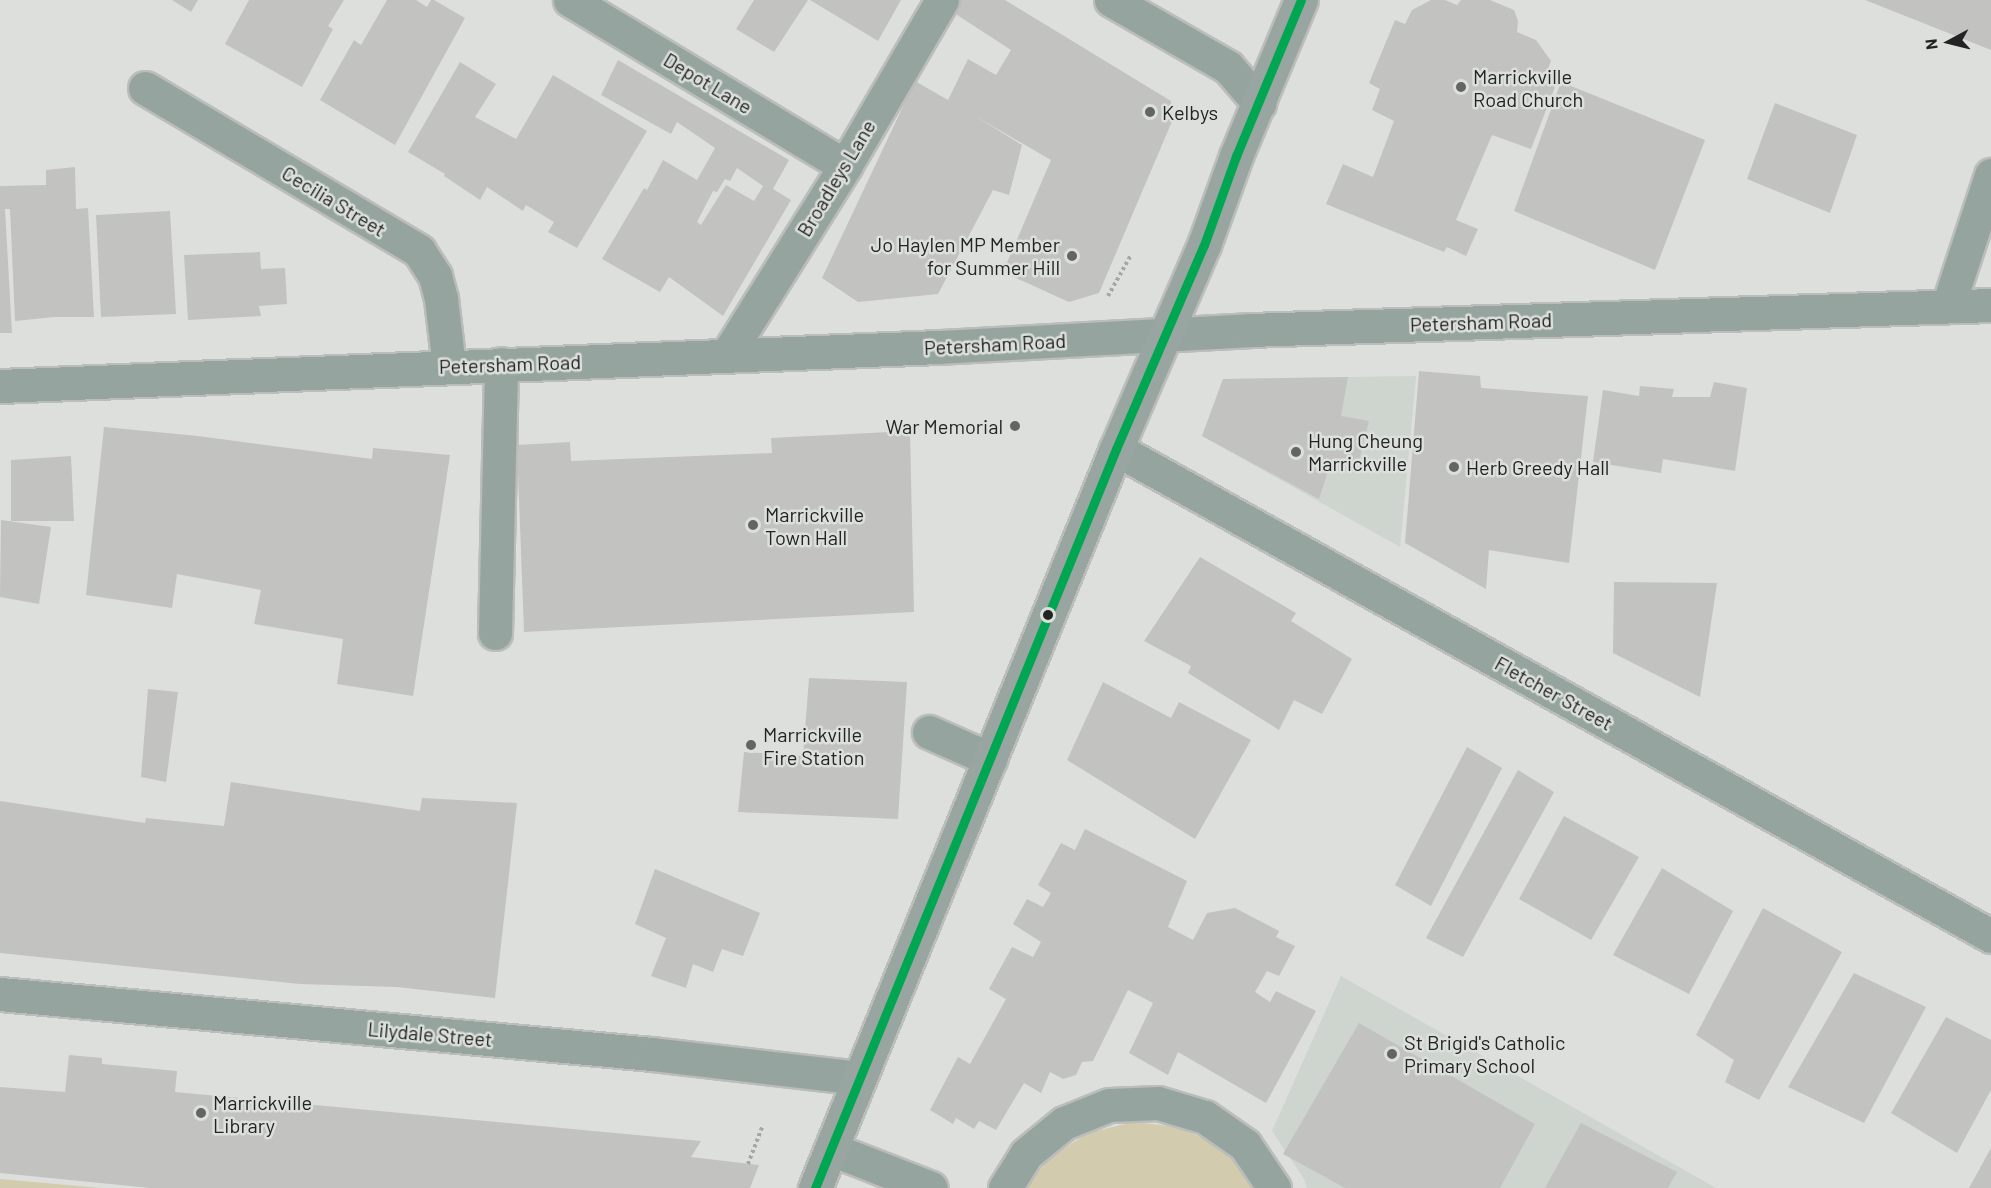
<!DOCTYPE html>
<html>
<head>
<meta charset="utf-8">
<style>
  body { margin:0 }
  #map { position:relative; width:1991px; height:1188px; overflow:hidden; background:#dddfdd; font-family:Barlow,sans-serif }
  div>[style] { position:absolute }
  .built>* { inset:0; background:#ced4ce }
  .green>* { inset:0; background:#d2cbad }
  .building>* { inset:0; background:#c2c3c1 }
  .path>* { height:4px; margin-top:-2px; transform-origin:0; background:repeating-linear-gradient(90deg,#a1a8a5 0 3px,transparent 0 6px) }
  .roads { filter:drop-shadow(2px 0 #bbbdbb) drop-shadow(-2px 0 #bbbdbb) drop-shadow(0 2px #bbbdbb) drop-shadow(0 -2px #bbbdbb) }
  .minor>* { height:33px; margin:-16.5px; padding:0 16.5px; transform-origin:16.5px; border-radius:16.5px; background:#96a49f }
  .major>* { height:33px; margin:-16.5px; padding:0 16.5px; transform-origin:16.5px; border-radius:16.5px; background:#98a5a1 }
  .bus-1>* { height:9px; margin:-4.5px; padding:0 4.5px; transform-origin:4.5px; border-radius:4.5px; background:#00a651 }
  .dots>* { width:16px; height:16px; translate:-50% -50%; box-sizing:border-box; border:3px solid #dce0dc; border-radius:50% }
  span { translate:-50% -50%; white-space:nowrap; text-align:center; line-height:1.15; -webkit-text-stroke:5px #dce0dc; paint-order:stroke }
  .poi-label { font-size:20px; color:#222322 }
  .left { translate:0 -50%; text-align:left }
  .right { translate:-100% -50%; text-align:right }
  .street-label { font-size:20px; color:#222322 }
  .north { position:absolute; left:1919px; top:12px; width:60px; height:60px; -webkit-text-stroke:4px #dce0dc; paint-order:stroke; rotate:263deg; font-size:16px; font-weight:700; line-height:24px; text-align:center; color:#222322 }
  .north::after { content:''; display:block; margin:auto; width:21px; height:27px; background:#222322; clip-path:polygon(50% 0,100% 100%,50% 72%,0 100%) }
</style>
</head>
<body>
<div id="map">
  <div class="built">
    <i style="clip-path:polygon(1416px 376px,1400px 547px,1202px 436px,1223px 379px)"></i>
    <i style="clip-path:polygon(1341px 976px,1716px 1188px,1307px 1188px,1304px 1179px,1272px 1131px)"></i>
  </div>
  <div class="green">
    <i style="clip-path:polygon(1133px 1122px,1179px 1127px,1221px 1147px,1253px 1181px,1257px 1188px,1026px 1188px,1049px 1158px,1088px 1133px)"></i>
    <i style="clip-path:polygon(0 1179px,101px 1188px,0 1188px)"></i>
  </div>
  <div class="building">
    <i style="clip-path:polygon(172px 0,198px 0,191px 12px)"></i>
    <i style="clip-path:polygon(249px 0,344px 0,328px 26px,333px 29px,302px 87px,225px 44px)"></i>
    <i style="clip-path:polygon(387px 0,416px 0,427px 7px,431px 0,434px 0,465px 18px,395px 145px,320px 100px,354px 40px,361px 45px)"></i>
    <i style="clip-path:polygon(754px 0,808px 0,774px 52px,736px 29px)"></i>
    <i style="clip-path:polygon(810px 0,901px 0,878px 41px)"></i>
    <i style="clip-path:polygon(959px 0,1005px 0,1171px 101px,1173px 119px,1099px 293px,1069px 302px,1003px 272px,1051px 160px,975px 116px,1022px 145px,1009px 195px,993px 190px,938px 294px,858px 302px,822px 278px,915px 81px,948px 100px,968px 59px,996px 75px,1011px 50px,954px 13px)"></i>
    <i style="clip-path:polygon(1431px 0,1445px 0,1457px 5px,1461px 0,1490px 0,1514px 10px,1518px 21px,1517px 32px,1536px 40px,1551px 61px,1543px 82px,1555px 87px,1531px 149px,1492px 135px,1456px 220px,1478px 229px,1466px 256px,1447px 247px,1444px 252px,1326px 204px,1343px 164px,1373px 177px,1394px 121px,1372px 110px,1380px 89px,1369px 83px,1395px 20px,1405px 24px,1412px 10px)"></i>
    <i style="clip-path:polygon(1865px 0,1991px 0,1991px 50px)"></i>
    <i style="clip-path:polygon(evenodd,618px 60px,789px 160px,773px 189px,791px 200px,723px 316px,669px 277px,660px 292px,602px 259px,644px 188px,647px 190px,663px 160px,697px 180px,715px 148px,677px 122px,671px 134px,601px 95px,618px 60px,737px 168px,763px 186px,754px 201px,726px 185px,701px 225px,697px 222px,713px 191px,717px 192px,725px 179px,730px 181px,737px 168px)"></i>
    <i style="clip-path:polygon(460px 62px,496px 84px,475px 117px,516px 139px,553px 75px,647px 131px,577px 248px,548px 232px,554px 222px,526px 205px,523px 211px,487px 187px,480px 200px,444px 176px,445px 174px,408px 152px)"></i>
    <i style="clip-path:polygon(1561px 82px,1705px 140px,1655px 270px,1514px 211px)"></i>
    <i style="clip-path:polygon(1775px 103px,1857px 135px,1830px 213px,1747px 179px)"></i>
    <i style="clip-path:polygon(75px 167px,76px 209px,88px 208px,94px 317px,54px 317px,15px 321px,10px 209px,5px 209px,12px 333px,0 333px,0 186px,46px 185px,46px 170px)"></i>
    <i style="clip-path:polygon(170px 211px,176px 314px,101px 317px,96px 215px)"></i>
    <i style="clip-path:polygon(260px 252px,261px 269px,285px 268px,287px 304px,259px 306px,261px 316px,188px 320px,184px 255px)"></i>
    <i style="clip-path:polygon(1419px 371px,1480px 376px,1481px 388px,1588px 396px,1569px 563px,1489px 550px,1486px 589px,1405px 543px)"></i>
    <i style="clip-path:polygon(1348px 377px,1341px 416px,1369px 421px,1356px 473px,1329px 468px,1319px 499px,1202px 436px,1223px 379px)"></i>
    <i style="clip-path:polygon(1714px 382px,1747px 388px,1735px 471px,1663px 459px,1661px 473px,1593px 462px,1603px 390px,1639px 396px,1640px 386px,1674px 389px,1672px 397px,1710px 397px)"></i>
    <i style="clip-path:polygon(104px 427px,198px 436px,372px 459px,373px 448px,450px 455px,413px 696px,337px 684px,343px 639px,254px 624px,261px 590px,177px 574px,172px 608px,86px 595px)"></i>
    <i style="clip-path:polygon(910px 431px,914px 612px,524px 632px,517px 445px,570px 442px,571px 461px,772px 453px,771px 438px)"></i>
    <i style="clip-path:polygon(71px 456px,74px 521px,11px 521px,11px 460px)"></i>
    <i style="clip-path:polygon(1px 520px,51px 527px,39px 604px,0 597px)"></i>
    <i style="clip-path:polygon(1200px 557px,1296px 613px,1291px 621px,1352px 659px,1322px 714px,1294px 700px,1279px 730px,1188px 673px,1191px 666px,1144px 641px)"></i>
    <i style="clip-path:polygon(1614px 582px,1717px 583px,1700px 697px,1613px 653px)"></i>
    <i style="clip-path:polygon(809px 678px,907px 682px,898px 819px,738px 812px,744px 752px,803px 756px)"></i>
    <i style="clip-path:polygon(1103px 682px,1171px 718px,1179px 702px,1251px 740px,1195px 839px,1067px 760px)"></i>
    <i style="clip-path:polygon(148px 689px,178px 692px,166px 782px,141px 777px)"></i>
    <i style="clip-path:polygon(1467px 747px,1502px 768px,1431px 906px,1395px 885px)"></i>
    <i style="clip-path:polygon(1518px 770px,1554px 792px,1463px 957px,1426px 938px)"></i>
    <i style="clip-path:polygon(231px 782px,420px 811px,422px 798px,517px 803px,495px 998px,397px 987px,300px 984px,0 953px,0 801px,145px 823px,146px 818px,224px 826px)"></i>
    <i style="clip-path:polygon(1564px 816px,1639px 857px,1591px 940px,1519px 899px)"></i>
    <i style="clip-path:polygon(1085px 829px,1187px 881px,1168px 927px,1193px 940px,1207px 913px,1235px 908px,1279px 931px,1276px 937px,1295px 946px,1279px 976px,1267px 971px,1255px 992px,1270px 1002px,1276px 991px,1316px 1011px,1266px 1103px,1178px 1052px,1168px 1075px,1129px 1053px,1153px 1003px,1128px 990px,1093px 1061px,1082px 1062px,1076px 1075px,1063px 1079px,1050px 1072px,1041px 1093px,1024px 1083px,996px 1130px,979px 1121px,974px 1129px,956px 1118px,953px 1124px,930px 1110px,958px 1057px,970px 1064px,1006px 999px,989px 989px,1012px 947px,1033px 957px,1041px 942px,1013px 924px,1027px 899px,1043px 907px,1051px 893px,1038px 885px,1061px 843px,1075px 850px)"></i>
    <i style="clip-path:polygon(1662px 868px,1733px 911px,1689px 994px,1613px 955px)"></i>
    <i style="clip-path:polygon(655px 869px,760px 913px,743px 956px,722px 949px,713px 972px,693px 964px,686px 988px,651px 976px,666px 938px,635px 924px)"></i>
    <i style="clip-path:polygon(1763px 908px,1842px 952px,1759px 1100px,1725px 1082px,1734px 1060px,1696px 1035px)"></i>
    <i style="clip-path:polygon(1854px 973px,1926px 1007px,1864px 1123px,1788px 1087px)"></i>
    <i style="clip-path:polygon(1946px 1017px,1991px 1040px,1991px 1090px,1957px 1153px,1891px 1113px)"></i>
    <i style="clip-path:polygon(1359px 1023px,1535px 1124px,1500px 1188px,1345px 1188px,1283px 1154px)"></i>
    <i style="clip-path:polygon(69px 1055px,102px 1058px,102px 1064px,177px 1071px,175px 1092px,701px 1141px,691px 1157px,759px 1165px,750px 1188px,150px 1188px,0 1173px,0 1087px,65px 1092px)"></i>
    <i style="clip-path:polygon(1581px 1123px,1677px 1172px,1668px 1188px,1545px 1188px)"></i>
    <i style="clip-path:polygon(1991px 1148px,1991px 1188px,1969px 1188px)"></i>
  </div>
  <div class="path">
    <i style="left:1108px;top:296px;width:47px;rotate:-60.7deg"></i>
    <i style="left:748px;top:1164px;width:39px;rotate:-69deg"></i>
  </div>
  <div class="roads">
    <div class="minor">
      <i style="left:570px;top:0;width:321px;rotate:31.1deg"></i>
      <i style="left:1111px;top:0;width:135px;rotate:29.8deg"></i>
      <i style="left:1228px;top:67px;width:48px;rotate:49.3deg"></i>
      <i style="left:145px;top:88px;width:319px;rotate:30.7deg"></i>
      <i style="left:419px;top:251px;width:30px;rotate:57deg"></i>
      <i style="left:435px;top:276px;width:24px;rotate:75deg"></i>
      <i style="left:441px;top:299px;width:67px;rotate:83.2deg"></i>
      <i style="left:1948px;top:306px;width:138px;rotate:-71.8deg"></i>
      <i style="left:727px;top:355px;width:223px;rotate:-58deg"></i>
      <i style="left:845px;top:166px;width:192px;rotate:-59.7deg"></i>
      <i style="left:0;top:386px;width:940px;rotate:-2.38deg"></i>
      <i style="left:939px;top:347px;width:311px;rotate:-3.1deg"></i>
      <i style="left:1250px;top:330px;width:741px;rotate:-1.93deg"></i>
      <i style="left:1116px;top:449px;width:1001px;rotate:29.1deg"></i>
      <i style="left:495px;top:633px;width:269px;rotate:-88.7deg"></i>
      <i style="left:929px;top:732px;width:67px;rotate:23.9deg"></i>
      <i style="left:0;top:994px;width:655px;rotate:5.26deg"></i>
      <i style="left:652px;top:1054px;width:209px;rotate:6.6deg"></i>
      <i style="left:831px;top:1149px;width:107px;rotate:21.3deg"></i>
      <i style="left:1005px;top:1188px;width:40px;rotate:-58deg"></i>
      <i style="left:1026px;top:1154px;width:49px;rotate:-39.2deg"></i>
      <i style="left:1064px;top:1123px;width:48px;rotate:-21.8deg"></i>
      <i style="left:1109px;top:1105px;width:49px;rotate:-2.3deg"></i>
      <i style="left:1158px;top:1103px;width:49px;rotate:16.6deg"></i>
      <i style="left:1205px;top:1117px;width:49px;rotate:35deg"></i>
      <i style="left:1245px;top:1145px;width:52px;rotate:56deg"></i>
    </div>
    <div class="major">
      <i style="left:815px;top:1188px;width:798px;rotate:-67.84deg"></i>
      <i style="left:1116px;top:449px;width:222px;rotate:-66.7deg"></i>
      <i style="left:1204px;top:245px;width:95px;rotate:-70.2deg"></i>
      <i style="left:1236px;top:156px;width:169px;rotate:-67.4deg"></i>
    </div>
  </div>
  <div class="bus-1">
    <i style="left:815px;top:1188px;width:798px;rotate:-67.84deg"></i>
    <i style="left:1116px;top:449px;width:222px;rotate:-66.7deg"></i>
    <i style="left:1204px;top:245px;width:95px;rotate:-70.2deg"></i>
    <i style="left:1236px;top:156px;width:169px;rotate:-67.4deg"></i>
  </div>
  <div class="dots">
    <i style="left:1461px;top:87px;background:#636563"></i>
    <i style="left:1150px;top:112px;background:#636563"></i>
    <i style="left:1072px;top:256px;background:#636563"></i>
    <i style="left:1015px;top:426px;background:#636563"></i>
    <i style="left:1296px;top:452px;background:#636563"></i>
    <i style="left:1454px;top:467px;background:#636563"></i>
    <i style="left:753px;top:525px;background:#636563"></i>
    <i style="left:1048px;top:615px;background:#222322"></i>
    <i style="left:751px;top:745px;background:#636563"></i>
    <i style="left:1392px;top:1054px;background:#636563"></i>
    <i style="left:201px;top:1113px;background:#636563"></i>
  </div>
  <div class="poi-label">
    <span class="left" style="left:1473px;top:88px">Marrickville<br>Road Church</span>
    <span class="left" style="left:1162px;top:112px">Kelbys</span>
    <span class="right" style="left:1060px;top:256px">Jo Haylen MP Member<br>for Summer Hill</span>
    <span class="right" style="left:1003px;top:426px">War Memorial</span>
    <span class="left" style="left:1308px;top:452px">Hung Cheung<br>Marrickville</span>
    <span class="left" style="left:1466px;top:467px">Herb Greedy Hall</span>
    <span class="left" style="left:765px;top:526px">Marrickville<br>Town Hall</span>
    <span class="left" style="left:763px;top:746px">Marrickville<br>Fire Station</span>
    <span class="left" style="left:1404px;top:1054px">St Brigid's Catholic<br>Primary School</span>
    <span class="left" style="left:213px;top:1114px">Marrickville<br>Library</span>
  </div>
  <div class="street-label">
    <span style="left:708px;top:83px;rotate:31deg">Depot Lane</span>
    <span style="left:836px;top:178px;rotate:-59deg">Broadleys Lane</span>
    <span style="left:334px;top:201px;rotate:31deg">Cecilia Street</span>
    <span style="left:1481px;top:322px;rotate:-2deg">Petersham Road</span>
    <span style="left:995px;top:344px;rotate:-3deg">Petersham Road</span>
    <span style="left:510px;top:364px;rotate:-2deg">Petersham Road</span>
    <span style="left:1554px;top:693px;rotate:29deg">Fletcher Street</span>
    <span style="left:430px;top:1034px;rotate:5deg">Lilydale Street</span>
  </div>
  <div class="north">N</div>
</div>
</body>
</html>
